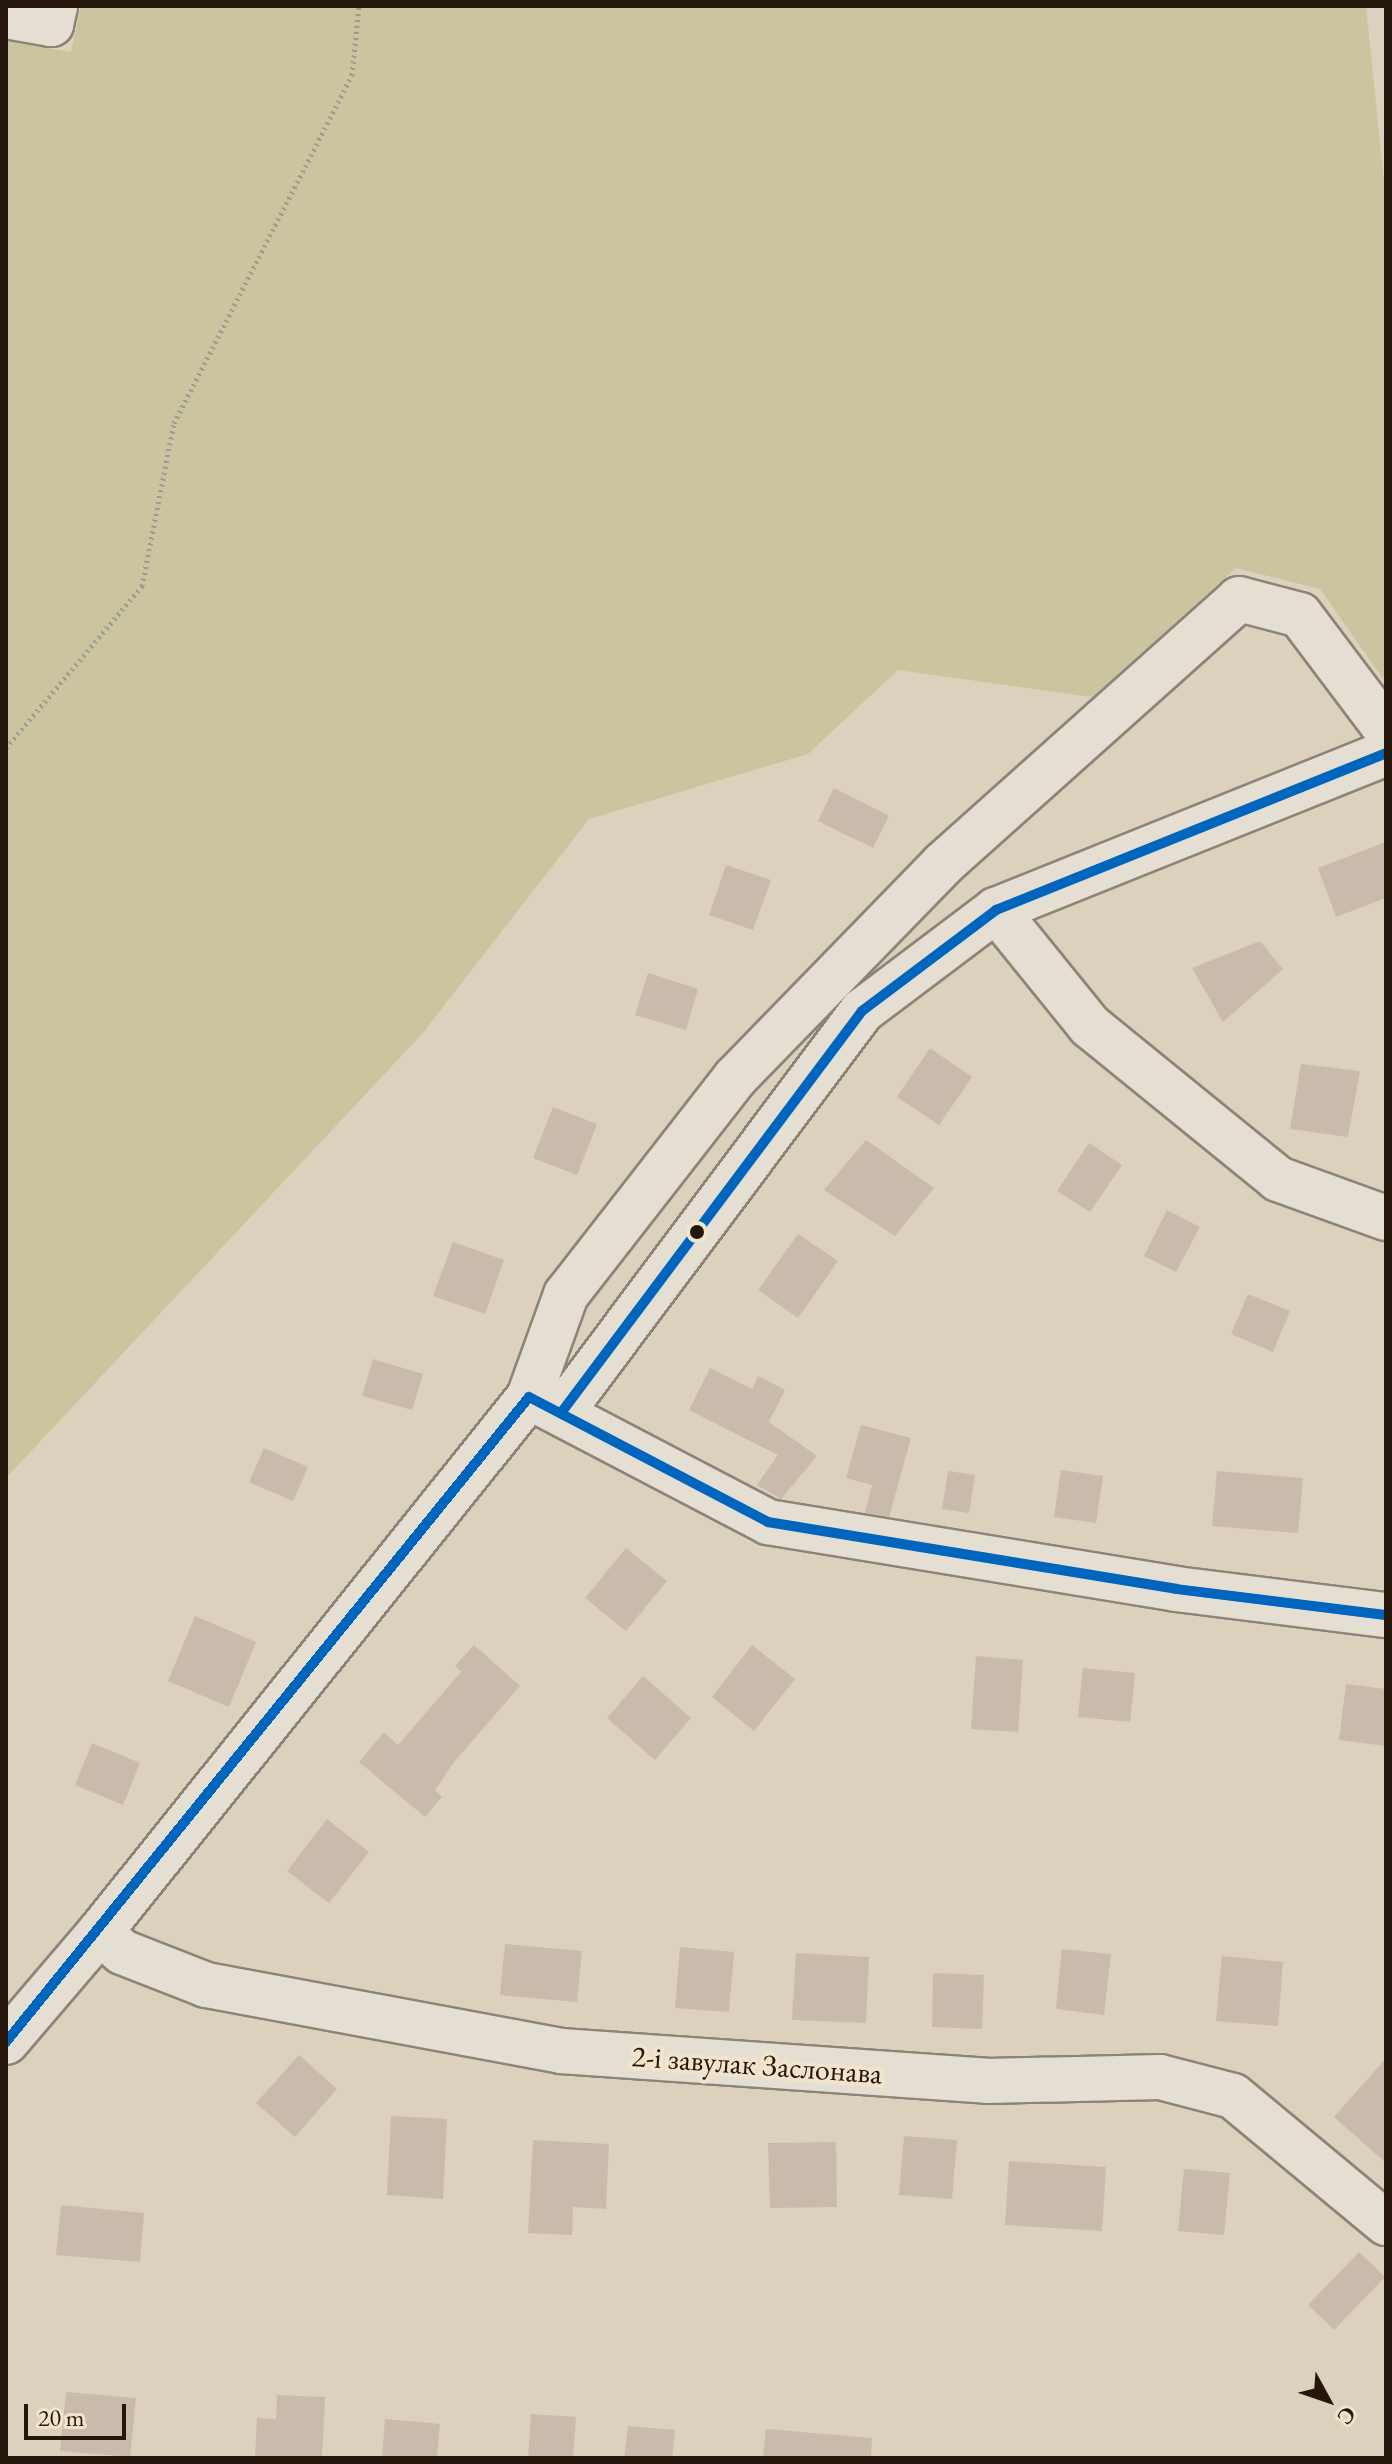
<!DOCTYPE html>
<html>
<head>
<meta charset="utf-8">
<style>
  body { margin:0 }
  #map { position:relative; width:1392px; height:2464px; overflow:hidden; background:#dcd1bc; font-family:"EB Garamond",serif }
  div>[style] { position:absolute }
  .green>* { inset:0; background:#cac59f }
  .building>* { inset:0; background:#cabaac }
  .path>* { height:5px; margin-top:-2.5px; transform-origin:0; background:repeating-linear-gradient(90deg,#9f9a91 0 2px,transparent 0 6px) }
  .roads { filter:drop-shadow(2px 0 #8c8477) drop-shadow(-2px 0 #8c8477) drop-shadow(0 2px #8c8477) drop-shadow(0 -2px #8c8477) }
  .minor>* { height:44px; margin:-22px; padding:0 22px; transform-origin:22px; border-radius:22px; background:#e4ded3 }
  .bus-1>* { height:10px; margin:-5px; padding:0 5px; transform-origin:5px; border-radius:5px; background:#0065bd }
  .dots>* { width:22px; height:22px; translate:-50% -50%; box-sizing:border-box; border:4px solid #f1e4cb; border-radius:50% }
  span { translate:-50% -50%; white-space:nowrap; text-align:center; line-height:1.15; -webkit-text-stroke:8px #f1e4cb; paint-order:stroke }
  .street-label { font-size:30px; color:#25160b }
  .frame { position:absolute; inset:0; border:8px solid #25160b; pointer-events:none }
  .north { position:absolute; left:1288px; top:2360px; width:80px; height:80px; -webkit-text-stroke:6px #f1e4cb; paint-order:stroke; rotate:130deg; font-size:22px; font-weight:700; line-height:32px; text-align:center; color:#25160b }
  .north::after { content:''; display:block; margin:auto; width:28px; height:36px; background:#25160b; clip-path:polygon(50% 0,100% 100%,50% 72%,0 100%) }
  .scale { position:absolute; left:24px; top:2404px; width:102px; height:36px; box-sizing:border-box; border:4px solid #25160b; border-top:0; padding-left:10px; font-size:24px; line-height:28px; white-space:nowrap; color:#25160b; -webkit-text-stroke:6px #f1e4cb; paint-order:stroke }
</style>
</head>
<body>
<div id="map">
  <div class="green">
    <i style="clip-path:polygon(81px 6px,1366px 6px,1386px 201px,1386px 683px,1320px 589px,1236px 568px,1092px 697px,898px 670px,808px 754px,589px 819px,422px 1034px,6px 1478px,6px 41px,71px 52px)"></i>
  </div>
  <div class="building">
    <i style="clip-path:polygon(834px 788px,889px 816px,873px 848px,818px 821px)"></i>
    <i style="clip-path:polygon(1386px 842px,1386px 898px,1336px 917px,1318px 868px)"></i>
    <i style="clip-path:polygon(726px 865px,771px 880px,753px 930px,709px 915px)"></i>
    <i style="clip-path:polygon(1260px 941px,1283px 969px,1223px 1022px,1192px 968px)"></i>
    <i style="clip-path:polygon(648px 973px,698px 989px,686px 1030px,635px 1015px)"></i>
    <i style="clip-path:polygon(930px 1048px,972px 1077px,939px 1125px,897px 1097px)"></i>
    <i style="clip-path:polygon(1301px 1064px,1360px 1071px,1348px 1137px,1290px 1129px)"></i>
    <i style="clip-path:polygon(553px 1107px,597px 1124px,577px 1175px,533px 1158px)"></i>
    <i style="clip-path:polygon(866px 1140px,934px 1188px,895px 1236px,824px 1190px)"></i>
    <i style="clip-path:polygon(1089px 1143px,1122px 1165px,1090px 1212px,1057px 1191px)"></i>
    <i style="clip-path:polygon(1167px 1210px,1200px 1227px,1176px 1272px,1144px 1256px)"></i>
    <i style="clip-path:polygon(798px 1234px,838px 1261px,798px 1318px,758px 1290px)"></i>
    <i style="clip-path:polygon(453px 1242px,504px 1260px,485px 1314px,433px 1296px)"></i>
    <i style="clip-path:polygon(1248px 1294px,1290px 1311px,1273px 1352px,1231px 1334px)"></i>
    <i style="clip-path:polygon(373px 1359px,423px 1374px,412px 1410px,362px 1396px)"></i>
    <i style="clip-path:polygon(710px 1368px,752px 1389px,758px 1376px,785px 1390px,769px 1422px,817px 1456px,781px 1499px,757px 1485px,778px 1455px,689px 1410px)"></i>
    <i style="clip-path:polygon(861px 1425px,911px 1438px,889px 1517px,865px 1513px,872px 1485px,846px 1478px)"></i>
    <i style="clip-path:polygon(264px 1448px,308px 1467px,293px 1501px,249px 1482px)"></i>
    <i style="clip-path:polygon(1061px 1470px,1103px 1476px,1096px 1523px,1054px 1517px)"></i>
    <i style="clip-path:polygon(948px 1471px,975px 1475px,969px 1513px,942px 1509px)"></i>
    <i style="clip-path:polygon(1217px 1471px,1303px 1478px,1298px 1533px,1212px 1526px)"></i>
    <i style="clip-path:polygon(626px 1548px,667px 1581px,626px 1631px,585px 1598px)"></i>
    <i style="clip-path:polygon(195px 1616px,256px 1642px,229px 1707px,168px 1681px)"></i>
    <i style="clip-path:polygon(474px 1645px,520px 1686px,454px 1762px,435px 1790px,442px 1797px,425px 1817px,359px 1762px,384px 1732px,398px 1745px,461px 1672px,455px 1666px)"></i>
    <i style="clip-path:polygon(752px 1645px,795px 1679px,754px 1731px,712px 1697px)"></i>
    <i style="clip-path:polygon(976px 1656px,1023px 1660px,1018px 1732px,971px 1729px)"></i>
    <i style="clip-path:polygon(1083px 1668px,1135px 1673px,1130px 1722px,1078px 1717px)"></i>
    <i style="clip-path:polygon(643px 1676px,691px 1718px,655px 1760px,607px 1718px)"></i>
    <i style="clip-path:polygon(1346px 1684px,1386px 1689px,1386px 1746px,1339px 1740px)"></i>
    <i style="clip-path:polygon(92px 1743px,140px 1763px,123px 1805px,75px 1785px)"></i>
    <i style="clip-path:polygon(327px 1819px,369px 1852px,329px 1903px,287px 1871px)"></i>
    <i style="clip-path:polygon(505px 1944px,582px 1951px,577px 2002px,500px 1995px)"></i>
    <i style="clip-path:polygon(680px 1947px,734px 1952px,729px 2012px,675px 2008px)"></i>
    <i style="clip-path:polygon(1062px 1949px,1111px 1954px,1104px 2015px,1056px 2009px)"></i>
    <i style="clip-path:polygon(796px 1953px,869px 1957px,866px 2023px,792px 2020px)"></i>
    <i style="clip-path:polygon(1222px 1956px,1283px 1962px,1278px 2026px,1216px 2021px)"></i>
    <i style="clip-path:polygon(933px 1973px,984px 1975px,982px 2029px,932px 2027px)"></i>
    <i style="clip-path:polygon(299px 2055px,337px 2089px,295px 2137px,256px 2103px)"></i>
    <i style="clip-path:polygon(1386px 2058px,1386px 2163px,1334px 2117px)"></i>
    <i style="clip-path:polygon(391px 2116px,447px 2119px,443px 2199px,387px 2195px)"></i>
    <i style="clip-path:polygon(904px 2136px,957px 2140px,952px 2199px,899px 2195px)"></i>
    <i style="clip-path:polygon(533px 2140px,609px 2144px,606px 2209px,573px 2207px,572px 2235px,528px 2233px)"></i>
    <i style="clip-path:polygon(836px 2142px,837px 2207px,770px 2208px,768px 2143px)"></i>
    <i style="clip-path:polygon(1009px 2161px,1106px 2167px,1102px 2231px,1005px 2225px)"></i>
    <i style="clip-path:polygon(1184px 2169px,1230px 2173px,1224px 2235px,1178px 2231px)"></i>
    <i style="clip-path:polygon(61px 2205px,144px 2213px,140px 2262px,56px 2255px)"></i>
    <i style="clip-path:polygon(1359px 2252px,1385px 2277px,1334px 2330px,1308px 2305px)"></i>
    <i style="clip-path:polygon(66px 2392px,136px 2398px,130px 2457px,60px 2451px)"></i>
    <i style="clip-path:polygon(277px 2395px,325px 2397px,322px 2458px,255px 2458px,257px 2418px,276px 2419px)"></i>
    <i style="clip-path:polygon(531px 2414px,576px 2417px,573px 2458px,528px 2458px)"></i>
    <i style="clip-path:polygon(385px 2419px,440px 2424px,437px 2458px,382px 2458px)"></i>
    <i style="clip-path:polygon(628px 2426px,675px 2430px,672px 2458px,624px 2458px)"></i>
    <i style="clip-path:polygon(766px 2429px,872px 2438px,871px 2458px,763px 2458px)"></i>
  </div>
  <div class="path">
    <i style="left:6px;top:748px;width:212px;rotate:-50deg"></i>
    <i style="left:142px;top:586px;width:166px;rotate:-78.9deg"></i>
    <i style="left:174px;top:423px;width:391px;rotate:-62.9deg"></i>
    <i style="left:352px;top:75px;width:69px;rotate:-84.2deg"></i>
  </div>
  <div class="roads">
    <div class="minor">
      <i style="left:6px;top:16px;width:46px;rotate:10.1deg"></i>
      <i style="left:51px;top:24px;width:18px;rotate:-77deg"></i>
      <i style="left:996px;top:910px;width:149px;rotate:51deg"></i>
      <i style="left:1090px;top:1026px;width:242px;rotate:39.1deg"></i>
      <i style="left:1278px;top:1179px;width:115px;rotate:19.9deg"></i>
      <i style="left:529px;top:1397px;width:109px;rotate:-70.1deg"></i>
      <i style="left:566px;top:1295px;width:275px;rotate:-52.1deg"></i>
      <i style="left:735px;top:1078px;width:298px;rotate:-45.8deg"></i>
      <i style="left:943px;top:864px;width:397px;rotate:-41.8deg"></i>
      <i style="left:1239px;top:599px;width:63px;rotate:14.7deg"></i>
      <i style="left:1300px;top:615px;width:143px;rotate:53deg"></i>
      <i style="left:561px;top:1413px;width:502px;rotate:-53.18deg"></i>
      <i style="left:862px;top:1011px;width:168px;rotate:-37deg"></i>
      <i style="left:996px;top:910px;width:420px;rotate:-21.9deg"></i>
      <i style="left:100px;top:1932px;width:30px;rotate:42deg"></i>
      <i style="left:122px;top:1952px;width:90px;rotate:21.4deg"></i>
      <i style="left:206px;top:1985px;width:361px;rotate:10.5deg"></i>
      <i style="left:561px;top:2051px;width:427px;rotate:4deg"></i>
      <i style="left:987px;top:2081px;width:173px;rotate:-1.3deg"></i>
      <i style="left:1160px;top:2077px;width:75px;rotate:14.6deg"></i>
      <i style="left:1233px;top:2096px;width:199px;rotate:39.7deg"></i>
      <i style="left:6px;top:2042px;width:145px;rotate:-49.5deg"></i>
      <i style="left:100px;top:1932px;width:686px;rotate:-51.27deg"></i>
      <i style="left:529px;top:1397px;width:270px;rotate:27.6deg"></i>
      <i style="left:768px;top:1522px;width:413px;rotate:9.3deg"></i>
      <i style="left:1176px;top:1589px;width:212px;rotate:7.1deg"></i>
    </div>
  </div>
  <div class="bus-1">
    <i style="left:561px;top:1413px;width:502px;rotate:-53.18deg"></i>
    <i style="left:862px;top:1011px;width:168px;rotate:-37deg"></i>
    <i style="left:996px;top:910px;width:420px;rotate:-21.9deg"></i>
    <i style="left:6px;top:2042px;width:830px;rotate:-50.96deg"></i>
    <i style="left:529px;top:1397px;width:270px;rotate:27.6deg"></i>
    <i style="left:768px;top:1522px;width:413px;rotate:9.3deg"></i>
    <i style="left:1176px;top:1589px;width:212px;rotate:7.1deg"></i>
  </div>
  <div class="dots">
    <i style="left:697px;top:1232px;background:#25160b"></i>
  </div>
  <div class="street-label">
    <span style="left:757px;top:2065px;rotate:4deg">2-і завулак Заслонава</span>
  </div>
  <div class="frame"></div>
  <div class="north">С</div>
  <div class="scale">20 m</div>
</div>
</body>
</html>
